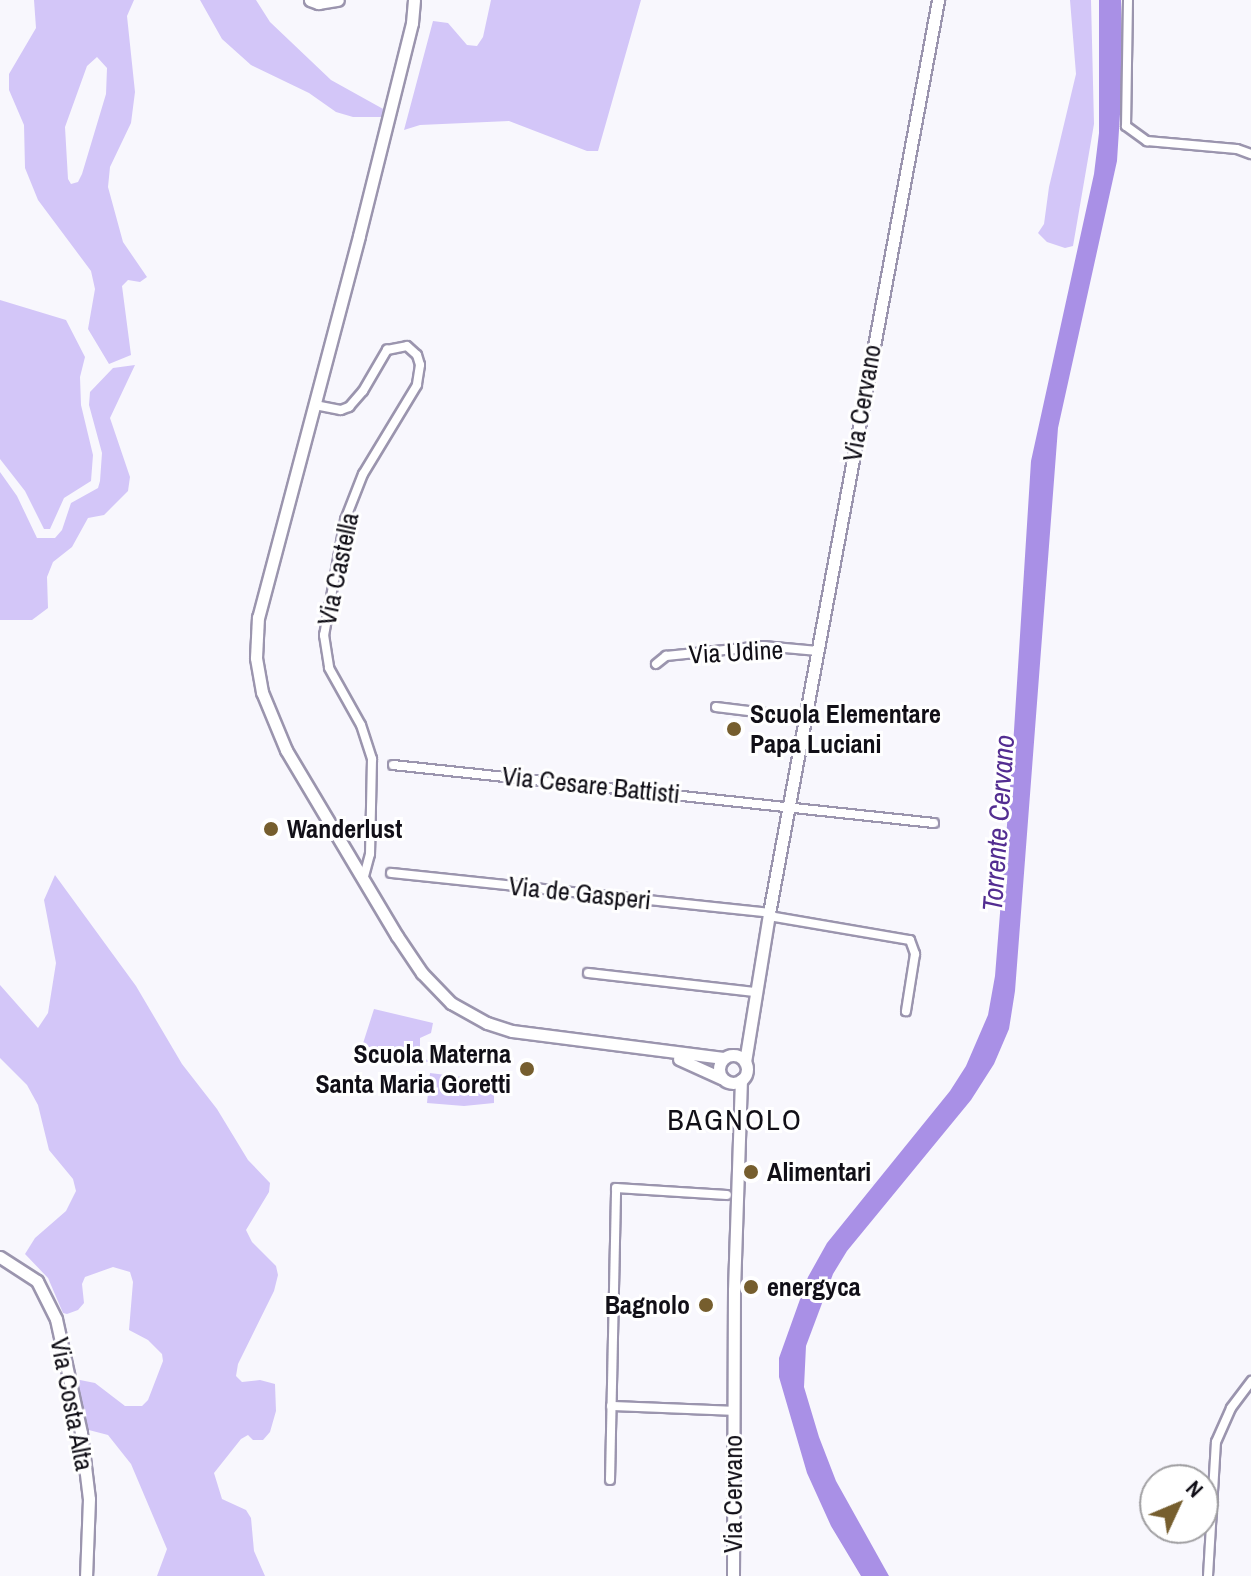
<!DOCTYPE html>
<html>
<head>
<meta charset="utf-8">
<style>
  body { margin:0 }
  #map { position:relative; width:1251px; height:1576px; overflow:hidden; background:#f8f7fd; font-family:"Archivo Narrow",sans-serif }
  div>[style] { position:absolute }
  .green>* { inset:0; background:#d3c6f8 }
  .water>* { inset:0; background:#a990e6 }
  .roads { filter:drop-shadow(2px 0 #9b95ae) drop-shadow(-2px 0 #9b95ae) drop-shadow(0 2px #9b95ae) drop-shadow(0 -2px #9b95ae) }
  .minor>* { height:8px; margin:-4px; padding:0 4px; transform-origin:4px; border-radius:4px; background:#fff }
  .secondary>* { height:11px; margin:-5.5px; padding:0 5.5px; transform-origin:5.5px; border-radius:5.5px; background:#fff }
  .secondary>.ring { margin:-5.5px; padding:0; box-sizing:content-box; background:none; border:11px solid #fff; border-radius:50% }
  .dots>* { width:22px; height:22px; translate:-50% -50%; box-sizing:border-box; border:4px solid #fff; border-radius:50% }
  span { translate:-50% -50%; white-space:nowrap; text-align:center; line-height:1.15; -webkit-text-stroke:6px #fff; paint-order:stroke }
  .street-label { font-size:26px; color:#110f17 }
  .poi-label { font-size:26px; color:#110f17; font-weight:700 }
  .left { translate:0 -50%; text-align:left }
  .right { translate:-100% -50%; text-align:right }
  .water-label { font-size:28px; color:#532d91; font-style:italic }
  .quarter-label { font-size:30px; color:#110f17; letter-spacing:2px }
  .north { position:absolute; left:1139px; top:1464px; width:80px; height:80px; box-sizing:border-box; background:#fff; border:2px solid #a09fa2; border-radius:50%; rotate:46deg; font-size:22px; font-weight:700; line-height:32px; text-align:center; color:#110f17 }
  .north::after { content:''; display:block; margin:auto; width:28px; height:36px; background:#765e2e; clip-path:polygon(50% 0,100% 100%,50% 72%,0 100%) }
</style>
</head>
<body>
<div id="map">
  <div class="green">
    <i style="clip-path:polygon(evenodd,34px 0,134px 0,127px 16px,135px 92px,131px 123px,110px 167px,108px 187px,123px 242px,147px 277px,140px 282px,128px 280px,122px 286px,131px 355px,109px 364px,88px 329px,95px 289px,91px 271px,38px 200px,25px 168px,24px 125px,9px 90px,9px 74px,36px 28px,34px 0,97px 57px,107px 68px,106px 94px,82px 174px,78px 182px,71px 184px,68px 179px,65px 127px,87px 66px,97px 57px)"></i>
    <i style="clip-path:polygon(200px 0,256px 0,270px 22px,331px 80px,385px 110px,384px 117px,353px 117px,336px 112px,309px 93px,251px 65px,222px 39px)"></i>
    <i style="clip-path:polygon(491px 0,641px 0,598px 151px,587px 151px,509px 121px,420px 125px,404px 130px,433px 21px,448px 23px,467px 45px,477px 46px,483px 37px)"></i>
    <i style="clip-path:polygon(1070px 0,1091px 0,1094px 124px,1073px 246px,1065px 248px,1047px 242px,1038px 233px,1044px 224px,1049px 187px,1076px 74px)"></i>
    <i style="clip-path:polygon(0 300px,66px 320px,85px 357px,80px 377px,81px 405px,93px 455px,91px 481px,64px 498px,50px 529px,44px 529px,25px 491px,0 459px)"></i>
    <i style="clip-path:polygon(135px 365px,110px 418px,130px 477px,128px 491px,104px 515px,88px 518px,72px 547px,53px 562px,47px 577px,48px 608px,32px 620px,0 620px,0 472px,17px 496px,37px 538px,55px 538px,62px 530px,71px 503px,98px 488px,100px 481px,102px 453px,89px 405px,90px 392px,113px 368px)"></i>
    <i style="clip-path:polygon(55px 875px,136px 986px,182px 1064px,217px 1109px,248px 1160px,270px 1183px,269px 1192px,246px 1230px,252px 1242px,276px 1266px,278px 1275px,274px 1291px,238px 1364px,236px 1376px,242px 1382px,260px 1380px,275px 1384px,276px 1411px,270px 1432px,263px 1440px,253px 1440px,248px 1435px,241px 1439px,214px 1473px,222px 1499px,246px 1510px,251px 1518px,254px 1551px,265px 1576px,157px 1576px,167px 1549px,131px 1464px,108px 1435px,85px 1429px,75px 1379px,95px 1383px,125px 1406px,142px 1406px,148px 1400px,163px 1361px,162px 1354px,148px 1340px,129px 1330px,133px 1282px,130px 1272px,113px 1267px,85px 1277px,82px 1284px,84px 1303px,78px 1310px,67px 1314px,63px 1313px,48px 1278px,25px 1254px,35px 1238px,66px 1211px,76px 1191px,73px 1179px,49px 1150px,38px 1105px,27px 1085px,0 1058px,0 985px,38px 1028px,48px 1013px,56px 963px,44px 900px)"></i>
    <i style="clip-path:polygon(374px 1009px,433px 1023px,431px 1033px,420px 1038px,420px 1055px,430px 1062px,358px 1059px)"></i>
    <i style="clip-path:polygon(430px 1073px,494px 1081px,494px 1103px,464px 1106px,427px 1103px)"></i>
  </div>
  <div class="water">
    <i style="clip-path:polygon(1099px 0,1121px 0,1122px 83px,1117px 161px,1058px 428px,1015px 991px,1009px 1029px,994px 1064px,971px 1100px,847px 1251px,833px 1274px,806px 1346px,804px 1387px,819px 1437px,836px 1481px,889px 1576px,861px 1576px,831px 1526px,807px 1473px,779px 1377px,779px 1358px,808px 1277px,827px 1243px,950px 1091px,966px 1066px,988px 1015px,995px 976px,1012px 762px,1031px 461px,1094px 174px,1099px 133px)"></i>
  </div>
  <div class="roads">
    <div class="minor">
      <i style="left:1128px;top:0;width:126px;rotate:90.9deg"></i>
      <i style="left:1126px;top:126px;width:26px;rotate:36deg"></i>
      <i style="left:1147px;top:141px;width:90px;rotate:5.1deg"></i>
      <i style="left:1237px;top:149px;width:15px;rotate:20deg"></i>
      <i style="left:315px;top:405px;width:26px;rotate:11deg"></i>
      <i style="left:341px;top:410px;width:9px;rotate:-21deg"></i>
      <i style="left:349px;top:407px;width:21px;rotate:-49deg"></i>
      <i style="left:363px;top:391px;width:48px;rotate:-59.7deg"></i>
      <i style="left:387px;top:350px;width:20px;rotate:-11deg"></i>
      <i style="left:407px;top:346px;width:13px;rotate:42deg"></i>
      <i style="left:417px;top:355px;width:10px;rotate:73deg"></i>
      <i style="left:420px;top:365px;width:20px;rotate:99deg"></i>
      <i style="left:417px;top:385px;width:104px;rotate:121.2deg"></i>
      <i style="left:363px;top:474px;width:49px;rotate:111.4deg"></i>
      <i style="left:345px;top:520px;width:117px;rotate:100.3deg"></i>
      <i style="left:324px;top:635px;width:33px;rotate:81deg"></i>
      <i style="left:329px;top:668px;width:65px;rotate:60.7deg"></i>
      <i style="left:361px;top:725px;width:36px;rotate:72deg"></i>
      <i style="left:372px;top:759px;width:95px;rotate:91.2deg"></i>
      <i style="left:370px;top:854px;width:27px;rotate:105deg"></i>
      <i style="left:656px;top:664px;width:13px;rotate:-39deg"></i>
      <i style="left:666px;top:656px;width:98px;rotate:-5.9deg"></i>
      <i style="left:763px;top:646px;width:55px;rotate:5.2deg"></i>
      <i style="left:716px;top:707px;width:90px;rotate:7deg"></i>
      <i style="left:393px;top:765px;width:544px;rotate:6.12deg"></i>
      <i style="left:391px;top:873px;width:380px;rotate:6deg"></i>
      <i style="left:769px;top:916px;width:143px;rotate:9.7deg"></i>
      <i style="left:910px;top:940px;width:15px;rotate:70deg"></i>
      <i style="left:915px;top:954px;width:58px;rotate:99deg"></i>
      <i style="left:588px;top:973px;width:168px;rotate:6.5deg"></i>
      <i style="left:611px;top:1406px;width:122px;rotate:2.3deg"></i>
      <i style="left:610px;top:1480px;width:292px;rotate:-88.8deg"></i>
      <i style="left:616px;top:1188px;width:111px;rotate:3.6deg"></i>
      <i style="left:1208px;top:1576px;width:134px;rotate:-86.6deg"></i>
      <i style="left:1216px;top:1442px;width:37px;rotate:-66deg"></i>
      <i style="left:1231px;top:1408px;width:34px;rotate:-53deg"></i>
    </div>
    <div class="secondary">
      <i style="left:310px;top:0;width:9px;rotate:21deg"></i>
      <i style="left:318px;top:3px;width:20px;rotate:-9deg"></i>
      <i style="left:414px;top:0;width:23px;rotate:95deg"></i>
      <i style="left:412px;top:23px;width:219px;rotate:104deg"></i>
      <i style="left:359px;top:236px;width:394px;rotate:104.8deg"></i>
      <i style="left:258px;top:617px;width:41px;rotate:92.8deg"></i>
      <i style="left:256px;top:658px;width:35px;rotate:80deg"></i>
      <i style="left:262px;top:692px;width:63px;rotate:67.5deg"></i>
      <i style="left:286px;top:750px;width:217px;rotate:59.2deg"></i>
      <i style="left:397px;top:936px;width:45px;rotate:56deg"></i>
      <i style="left:422px;top:973px;width:42px;rotate:46deg"></i>
      <i style="left:451px;top:1003px;width:41px;rotate:29.1deg"></i>
      <i style="left:487px;top:1023px;width:26px;rotate:18deg"></i>
      <i style="left:512px;top:1031px;width:213px;rotate:7.3deg"></i>
      <i class="ring" style="left:719px;top:1055px;width:17px;height:17px"></i>
      <i style="left:679px;top:1059px;width:46px;rotate:24.3deg"></i>
      <i style="left:745px;top:1062px;width:151px;rotate:-80.8deg"></i>
      <i style="left:769px;top:913px;width:929px;rotate:-79.51deg"></i>
      <i style="left:0;top:1257px;width:44px;rotate:33deg"></i>
      <i style="left:37px;top:1281px;width:42px;rotate:63.4deg"></i>
      <i style="left:56px;top:1319px;width:117px;rotate:77.6deg"></i>
      <i style="left:81px;top:1433px;width:66px;rotate:83.1deg"></i>
      <i style="left:89px;top:1499px;width:77px;rotate:92.2deg"></i>
      <i style="left:733px;top:1576px;width:286px;rotate:-89.8deg"></i>
      <i style="left:734px;top:1290px;width:210px;rotate:-88.1deg"></i>
    </div>
  </div>
  <div class="dots">
    <i style="left:734px;top:729px;background:#765e2e"></i>
    <i style="left:271px;top:829px;background:#765e2e"></i>
    <i style="left:527px;top:1069px;background:#765e2e"></i>
    <i style="left:751px;top:1172px;background:#765e2e"></i>
    <i style="left:751px;top:1287px;background:#765e2e"></i>
    <i style="left:706px;top:1305px;background:#765e2e"></i>
  </div>
  <div class="street-label">
    <span style="left:862px;top:403px;rotate:-80deg">Via Cervano</span>
    <span style="left:338px;top:569px;rotate:-78deg">Via Castella</span>
    <span style="left:736px;top:652px;rotate:-3deg">Via Udine</span>
    <span style="left:591px;top:785px;rotate:6deg">Via Cesare Battisti</span>
    <span style="left:580px;top:893px;rotate:6deg">Via de Gasperi</span>
    <span style="left:72px;top:1404px;rotate:79deg">Via Costa Alta</span>
    <span style="left:733px;top:1494px;rotate:-90deg">Via Cervano</span>
  </div>
  <div class="poi-label">
    <span class="left" style="left:750px;top:729px">Scuola Elementare<br>Papa Luciani</span>
    <span class="left" style="left:287px;top:829px">Wanderlust</span>
    <span class="right" style="left:511px;top:1069px">Scuola Materna<br>Santa Maria Goretti</span>
    <span class="left" style="left:767px;top:1172px">Alimentari</span>
    <span class="left" style="left:767px;top:1287px">energyca</span>
    <span class="right" style="left:690px;top:1305px">Bagnolo</span>
  </div>
  <div class="water-label">
    <span style="left:998px;top:823px;rotate:-86deg">Torrente Cervano</span>
  </div>
  <div class="quarter-label">
    <span style="left:735px;top:1119px">BAGNOLO</span>
  </div>
  <div class="north">N</div>
</div>
</body>
</html>
